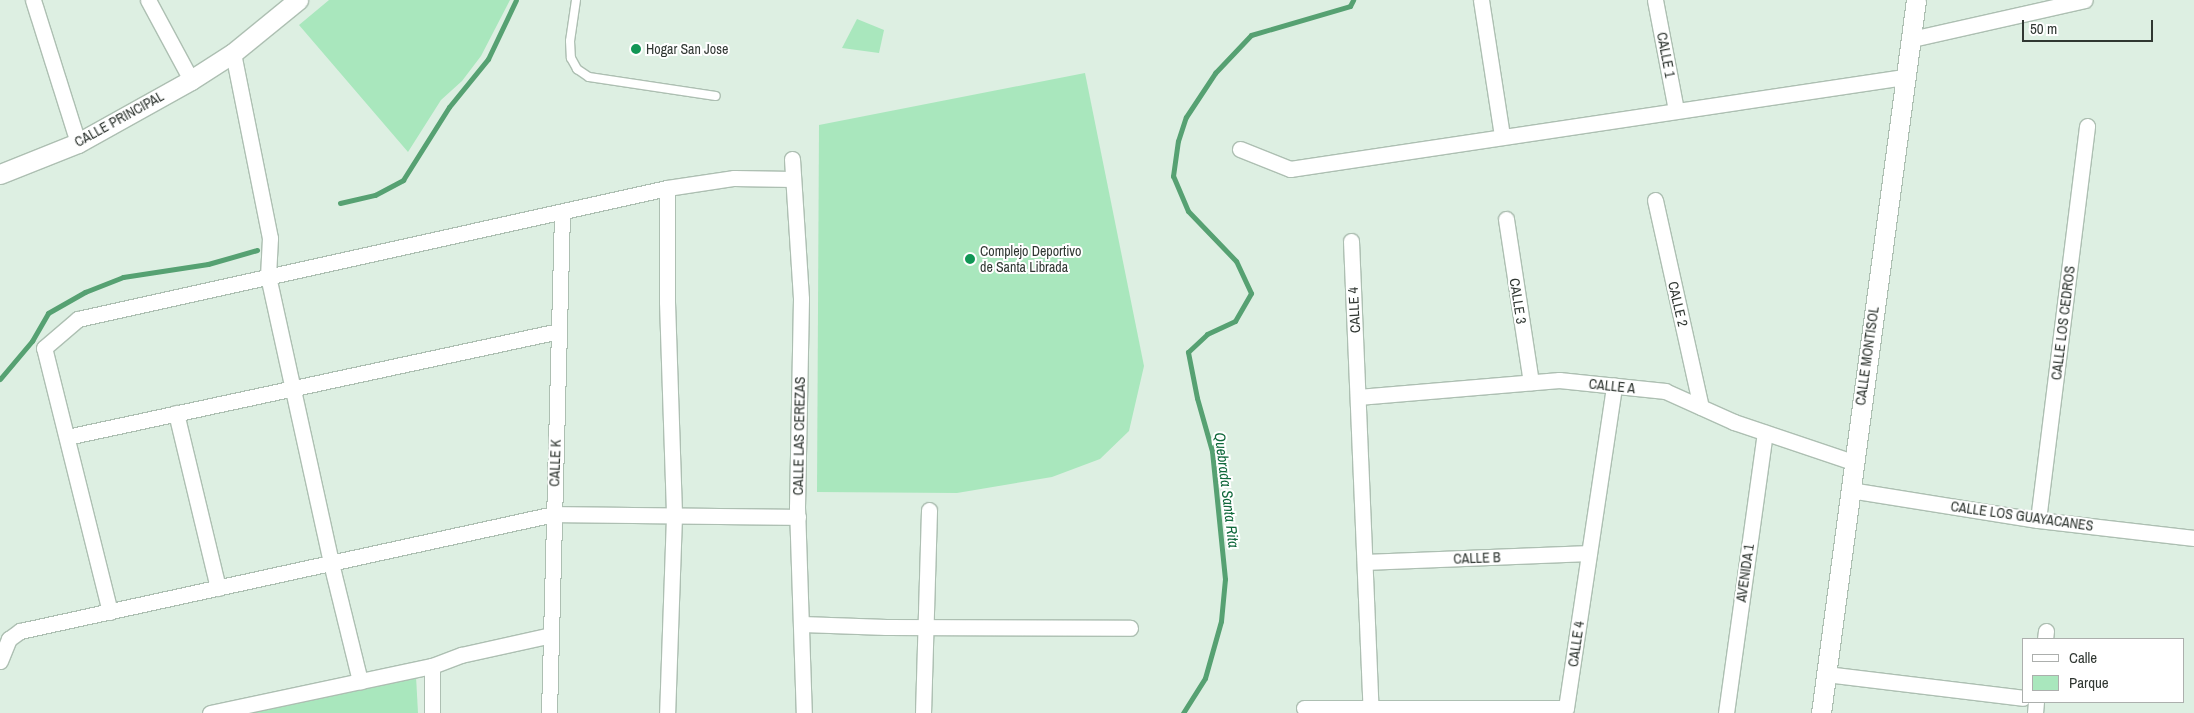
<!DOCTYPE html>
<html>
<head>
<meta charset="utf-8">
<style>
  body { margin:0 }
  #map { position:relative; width:2194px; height:713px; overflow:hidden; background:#ddefe2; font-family:"Archivo Narrow",sans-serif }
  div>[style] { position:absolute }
  .green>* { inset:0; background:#a9e7bd }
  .stream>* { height:5px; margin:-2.5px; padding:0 2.5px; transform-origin:2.5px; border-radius:2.5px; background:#56a172 }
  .roads { filter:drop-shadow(1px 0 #adbfb2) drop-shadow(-1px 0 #adbfb2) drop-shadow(0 1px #adbfb2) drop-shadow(0 -1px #adbfb2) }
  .service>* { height:8px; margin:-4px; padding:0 4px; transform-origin:4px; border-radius:4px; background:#fff }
  .minor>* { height:15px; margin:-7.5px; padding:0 7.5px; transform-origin:7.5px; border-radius:7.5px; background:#fff }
  .tertiary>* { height:19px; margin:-9.5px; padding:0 9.5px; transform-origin:9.5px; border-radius:9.5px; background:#fff }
  .dots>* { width:14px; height:14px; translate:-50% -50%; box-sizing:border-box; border:2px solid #fff; border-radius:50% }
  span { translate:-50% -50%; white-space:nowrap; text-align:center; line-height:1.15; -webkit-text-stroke:4px #fff; paint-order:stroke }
  .poi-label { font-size:14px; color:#303732 }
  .left { translate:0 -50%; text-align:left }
  .street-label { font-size:14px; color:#303732 }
  .water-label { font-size:15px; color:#0f673a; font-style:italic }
  .legend { position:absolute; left:2022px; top:638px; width:162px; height:65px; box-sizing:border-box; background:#fff; border:1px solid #acafad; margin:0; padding:6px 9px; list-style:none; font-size:15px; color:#303732 }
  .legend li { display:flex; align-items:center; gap:10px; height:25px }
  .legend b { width:25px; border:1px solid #acafad }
  .scale { position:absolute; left:2022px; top:20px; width:131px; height:22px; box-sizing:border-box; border:2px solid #303732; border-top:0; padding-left:6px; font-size:15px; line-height:18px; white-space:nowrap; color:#303732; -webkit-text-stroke:4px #fff; paint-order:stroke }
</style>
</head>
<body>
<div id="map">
  <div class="green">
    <i style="clip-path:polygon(329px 0,510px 0,481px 56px,462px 81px,441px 100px,408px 152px,299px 25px)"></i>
    <i style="clip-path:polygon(857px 19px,884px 30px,879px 53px,842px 48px)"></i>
    <i style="clip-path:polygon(1085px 73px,1144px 366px,1129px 431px,1100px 459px,1052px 477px,957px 493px,817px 492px,819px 125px)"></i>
    <i style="clip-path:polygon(416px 676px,418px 713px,223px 713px)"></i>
  </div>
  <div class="stream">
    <i style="left:340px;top:203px;width:36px;rotate:-13deg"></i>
    <i style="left:375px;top:195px;width:32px;rotate:-28deg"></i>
    <i style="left:403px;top:180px;width:86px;rotate:-57.8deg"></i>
    <i style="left:449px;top:107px;width:62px;rotate:-50.9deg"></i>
    <i style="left:488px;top:59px;width:65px;rotate:-64.6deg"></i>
    <i style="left:0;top:379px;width:50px;rotate:-49.9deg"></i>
    <i style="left:32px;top:341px;width:32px;rotate:-60deg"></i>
    <i style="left:48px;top:313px;width:43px;rotate:-29.6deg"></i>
    <i style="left:85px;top:292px;width:41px;rotate:-21.5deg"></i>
    <i style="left:123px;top:277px;width:86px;rotate:-8.7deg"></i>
    <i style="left:208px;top:264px;width:51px;rotate:-15.9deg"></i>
    <i style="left:1183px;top:713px;width:41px;rotate:-57.8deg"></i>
    <i style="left:1205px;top:678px;width:59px;rotate:-74.3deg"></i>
    <i style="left:1221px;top:621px;width:42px;rotate:-84.6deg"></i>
    <i style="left:1225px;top:579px;width:129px;rotate:-95.8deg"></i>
    <i style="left:1212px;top:451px;width:55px;rotate:-105.8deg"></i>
    <i style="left:1197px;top:398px;width:47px;rotate:-101.1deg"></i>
    <i style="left:1188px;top:352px;width:26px;rotate:-43deg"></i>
    <i style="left:1207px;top:334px;width:31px;rotate:-25deg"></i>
    <i style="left:1235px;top:321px;width:32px;rotate:-60deg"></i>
    <i style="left:1251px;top:293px;width:35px;rotate:-115deg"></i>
    <i style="left:1236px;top:261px;width:69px;rotate:-133.8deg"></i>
    <i style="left:1188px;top:211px;width:38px;rotate:-113deg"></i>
    <i style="left:1173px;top:176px;width:35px;rotate:-82deg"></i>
    <i style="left:1178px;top:141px;width:25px;rotate:-72deg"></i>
    <i style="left:1186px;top:117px;width:53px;rotate:-56.6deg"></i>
    <i style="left:1215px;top:73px;width:52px;rotate:-46.5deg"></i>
    <i style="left:1251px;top:35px;width:103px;rotate:-16.3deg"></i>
    <i style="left:1350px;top:6px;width:7px;rotate:-63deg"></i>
  </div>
  <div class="roads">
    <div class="service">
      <i style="left:576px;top:0;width:41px;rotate:98.3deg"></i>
      <i style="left:570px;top:41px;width:17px;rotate:87deg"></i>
      <i style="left:571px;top:58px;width:13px;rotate:61deg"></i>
      <i style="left:577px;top:69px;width:14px;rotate:34deg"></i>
      <i style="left:589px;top:77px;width:128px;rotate:8.5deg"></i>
    </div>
    <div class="minor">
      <i style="left:33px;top:0;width:150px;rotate:72.5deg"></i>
      <i style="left:148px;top:0;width:91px;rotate:61.7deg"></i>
      <i style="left:1481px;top:0;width:138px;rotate:81.2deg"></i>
      <i style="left:1655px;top:0;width:112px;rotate:79.2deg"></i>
      <i style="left:1912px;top:39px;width:177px;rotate:-12.7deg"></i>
      <i style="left:233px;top:53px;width:189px;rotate:78.7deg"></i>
      <i style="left:270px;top:238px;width:38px;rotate:93deg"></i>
      <i style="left:268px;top:276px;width:294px;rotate:77.6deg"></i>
      <i style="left:331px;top:563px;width:122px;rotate:76.2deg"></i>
      <i style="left:1240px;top:149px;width:54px;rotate:21.8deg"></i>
      <i style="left:1290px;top:169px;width:621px;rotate:-8.52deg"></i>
      <i style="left:792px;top:159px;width:140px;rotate:86.3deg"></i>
      <i style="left:801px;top:299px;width:208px;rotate:91.1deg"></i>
      <i style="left:797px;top:507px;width:206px;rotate:88.1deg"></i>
      <i style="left:667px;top:188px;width:114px;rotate:90deg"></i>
      <i style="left:667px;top:302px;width:214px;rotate:88.1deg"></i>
      <i style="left:674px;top:516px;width:197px;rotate:92deg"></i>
      <i style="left:1655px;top:200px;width:212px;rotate:77.5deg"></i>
      <i style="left:1506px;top:219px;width:165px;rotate:81.3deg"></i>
      <i style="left:1351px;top:241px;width:469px;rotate:87.6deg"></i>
      <i style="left:1358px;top:397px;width:202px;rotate:-4.8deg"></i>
      <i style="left:1559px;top:380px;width:107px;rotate:5.9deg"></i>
      <i style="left:1665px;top:391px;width:76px;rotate:24.2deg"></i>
      <i style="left:1734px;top:422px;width:126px;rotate:18.6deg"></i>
      <i style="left:176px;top:413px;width:180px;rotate:76.5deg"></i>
      <i style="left:67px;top:437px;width:503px;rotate:-12.16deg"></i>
      <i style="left:1850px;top:490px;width:190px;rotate:9.1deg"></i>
      <i style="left:2038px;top:520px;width:157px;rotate:6.6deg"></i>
      <i style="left:2038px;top:520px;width:397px;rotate:-82.9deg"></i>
      <i style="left:1365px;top:562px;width:224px;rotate:-2.3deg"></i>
      <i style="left:110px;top:612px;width:272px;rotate:-104deg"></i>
      <i style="left:44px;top:348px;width:45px;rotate:-40.5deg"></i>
      <i style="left:78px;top:319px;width:603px;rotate:-12.54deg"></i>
      <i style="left:667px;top:188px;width:68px;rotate:-8.5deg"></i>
      <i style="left:734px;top:178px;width:59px;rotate:1deg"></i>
      <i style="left:802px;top:624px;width:84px;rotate:2deg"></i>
      <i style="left:886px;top:627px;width:244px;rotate:0.2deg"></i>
      <i style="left:2045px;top:639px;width:8px;rotate:-83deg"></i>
      <i style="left:0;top:661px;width:24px;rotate:-68deg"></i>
      <i style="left:9px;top:639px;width:14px;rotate:-36deg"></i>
      <i style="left:20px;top:631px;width:547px;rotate:-12.36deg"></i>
      <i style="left:554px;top:514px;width:244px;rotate:0.7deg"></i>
      <i style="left:432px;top:666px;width:47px;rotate:90deg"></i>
      <i style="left:1826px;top:674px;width:198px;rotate:6.9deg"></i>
      <i style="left:1304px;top:708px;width:262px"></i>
      <i style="left:1566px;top:708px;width:326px;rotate:-81.5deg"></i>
      <i style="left:210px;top:713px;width:227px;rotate:-12deg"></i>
      <i style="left:432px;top:666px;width:31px;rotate:-21deg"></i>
      <i style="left:461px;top:655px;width:92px;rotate:-12.5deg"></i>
      <i style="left:549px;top:713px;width:501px;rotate:-88.51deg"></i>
      <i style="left:923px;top:713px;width:203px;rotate:-88.3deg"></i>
      <i style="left:1726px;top:713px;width:283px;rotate:-82.1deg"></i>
      <i style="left:2035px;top:713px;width:11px;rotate:-85deg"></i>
    </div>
    <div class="tertiary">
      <i style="left:0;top:174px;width:84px;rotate:-21.7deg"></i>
      <i style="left:78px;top:143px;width:129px;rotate:-29.1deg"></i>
      <i style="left:191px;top:80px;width:50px;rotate:-32.7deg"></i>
      <i style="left:233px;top:53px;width:84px;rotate:-39.2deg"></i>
      <i style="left:1821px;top:713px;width:719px;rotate:-82.41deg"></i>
    </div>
  </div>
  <div class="dots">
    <i style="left:636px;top:49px;background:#119655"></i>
    <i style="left:970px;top:259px;background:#119655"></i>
  </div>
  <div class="poi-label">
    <span class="left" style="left:646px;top:49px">Hogar San Jose</span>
    <span class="left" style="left:980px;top:259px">Complejo Deportivo<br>de Santa Librada</span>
  </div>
  <div class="street-label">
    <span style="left:1666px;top:55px;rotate:79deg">CALLE 1</span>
    <span style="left:119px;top:119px;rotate:-29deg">CALLE PRINCIPAL</span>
    <span style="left:1518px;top:301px;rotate:81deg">CALLE 3</span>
    <span style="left:1678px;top:304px;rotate:77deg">CALLE 2</span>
    <span style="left:1354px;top:310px;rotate:-93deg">CALLE 4</span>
    <span style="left:2063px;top:323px;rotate:-83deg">CALLE LOS CEDROS</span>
    <span style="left:1867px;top:356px;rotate:-82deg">CALLE MONTISOL</span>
    <span style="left:1612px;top:386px;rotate:6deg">CALLE A</span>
    <span style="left:799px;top:436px;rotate:-89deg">CALLE LAS CEREZAS</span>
    <span style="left:555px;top:463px;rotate:-88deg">CALLE K</span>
    <span style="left:2022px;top:516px;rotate:8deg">CALLE LOS GUAYACANES</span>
    <span style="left:1477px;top:558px;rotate:-2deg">CALLE B</span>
    <span style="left:1745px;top:573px;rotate:-82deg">AVENIDA 1</span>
    <span style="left:1576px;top:644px;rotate:-82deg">CALLE 4</span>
  </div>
  <div class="water-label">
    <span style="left:1227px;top:490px;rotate:83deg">Quebrada Santa Rita</span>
  </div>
  <ul class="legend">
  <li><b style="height:6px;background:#fff"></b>Calle</li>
  <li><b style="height:14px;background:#a9e7bd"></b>Parque</li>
  </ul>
  <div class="scale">50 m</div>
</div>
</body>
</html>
